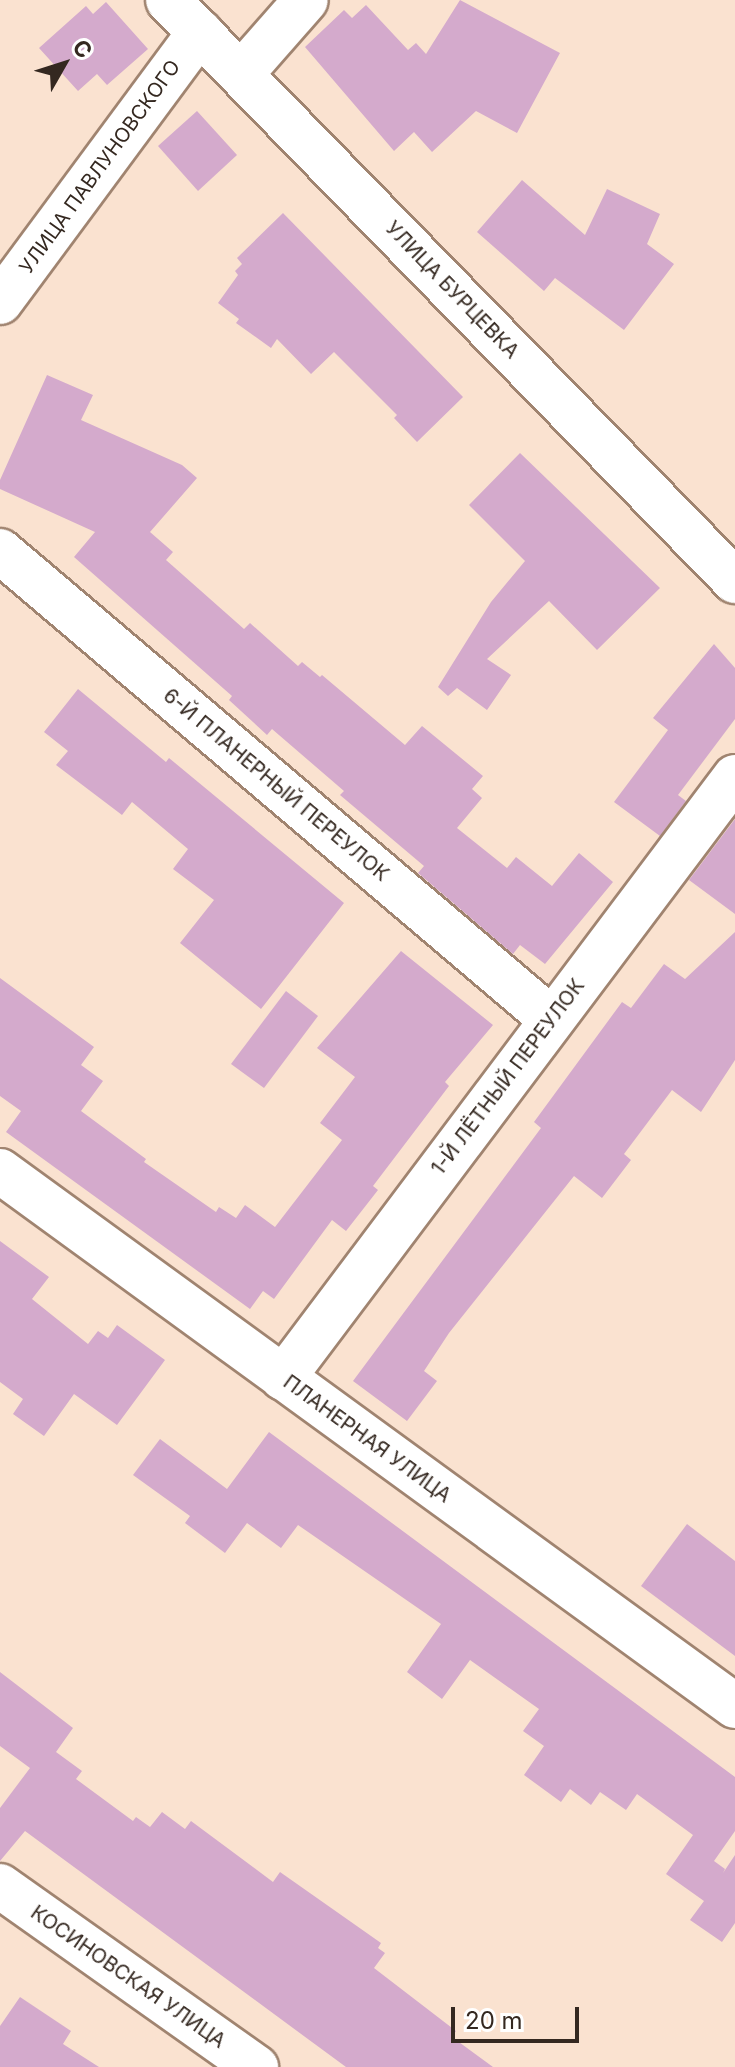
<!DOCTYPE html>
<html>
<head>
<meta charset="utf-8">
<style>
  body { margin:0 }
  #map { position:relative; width:735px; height:2067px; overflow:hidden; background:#fae2d0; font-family:Inter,sans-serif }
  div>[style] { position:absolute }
  .building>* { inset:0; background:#d4aacc }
  .roads { filter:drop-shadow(2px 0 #a08470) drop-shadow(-2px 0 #a08470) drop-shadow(0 2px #a08470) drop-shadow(0 -2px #a08470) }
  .street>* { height:44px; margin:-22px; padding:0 22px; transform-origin:22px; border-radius:22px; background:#fff }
  .secondary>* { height:44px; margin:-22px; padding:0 22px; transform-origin:22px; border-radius:22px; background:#fff }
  span { translate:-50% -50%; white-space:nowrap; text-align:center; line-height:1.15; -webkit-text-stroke:7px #fff; paint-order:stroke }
  .street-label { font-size:20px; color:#342820 }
  .north { position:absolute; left:24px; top:24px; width:80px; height:80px; -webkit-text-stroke:6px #fff; paint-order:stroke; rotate:51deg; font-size:22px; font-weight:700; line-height:32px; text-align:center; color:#342820 }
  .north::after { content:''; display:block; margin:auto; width:28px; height:36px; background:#342820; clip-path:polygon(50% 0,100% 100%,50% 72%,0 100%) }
  .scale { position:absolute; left:451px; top:2007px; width:128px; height:36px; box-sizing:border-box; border:4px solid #342820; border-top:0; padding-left:10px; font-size:24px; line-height:28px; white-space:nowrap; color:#342820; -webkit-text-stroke:6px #fff; paint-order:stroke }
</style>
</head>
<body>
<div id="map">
  <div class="building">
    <i style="clip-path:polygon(460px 0,560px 53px,517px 133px,476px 111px,432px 152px,414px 132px,394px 151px,305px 47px,344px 10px,352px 18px,366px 5px,408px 50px,416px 43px,426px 54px)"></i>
    <i style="clip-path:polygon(106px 2px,148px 49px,107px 85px,97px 74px,78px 91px,39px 48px,86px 6px,93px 14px)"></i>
    <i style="clip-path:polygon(197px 111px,237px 155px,198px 191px,158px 146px)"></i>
    <i style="clip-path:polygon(522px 180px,585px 235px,607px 189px,660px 214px,647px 244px,674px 264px,624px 330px,555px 278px,544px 291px,477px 232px)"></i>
    <i style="clip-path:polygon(283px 213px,463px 397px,417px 442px,394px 418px,397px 415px,334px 352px,311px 374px,277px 339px,271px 348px,236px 323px,239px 319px,218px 303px,238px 275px,235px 271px,242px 264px,237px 258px)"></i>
    <i style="clip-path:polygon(47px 375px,93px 395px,81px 420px,182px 465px,197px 478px,150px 532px,173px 552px,166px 560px,244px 629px,250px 623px,298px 666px,302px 662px,320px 677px,322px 675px,405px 745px,422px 726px,483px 776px,472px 789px,482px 798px,457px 828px,507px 868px,516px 857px,552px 886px,579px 853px,613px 882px,545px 964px,520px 945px,513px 954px,418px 873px,424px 866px,340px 795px,344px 791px,272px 729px,267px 735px,229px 700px,232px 696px,74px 557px,95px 532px,0 489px,0 480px)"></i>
    <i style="clip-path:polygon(520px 453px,660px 588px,597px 650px,549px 601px,487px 659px,511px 675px,487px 710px,457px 688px,448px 696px,438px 687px,491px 602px,525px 561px,469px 505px)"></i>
    <i style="clip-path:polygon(714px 644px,735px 668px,735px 719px,678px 795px,686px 801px,660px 836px,614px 802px,668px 730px,653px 718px)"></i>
    <i style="clip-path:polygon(78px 689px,166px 762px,169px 758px,344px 903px,261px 1009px,180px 943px,214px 900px,173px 869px,188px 849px,132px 802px,122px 815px,56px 765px,68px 751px,44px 732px)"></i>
    <i style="clip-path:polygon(735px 819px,735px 914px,689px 880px)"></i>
    <i style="clip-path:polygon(735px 932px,735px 1060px,701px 1112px,672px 1090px,624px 1154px,631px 1160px,602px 1198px,574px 1176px,449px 1333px,424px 1371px,437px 1381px,407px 1421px,353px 1381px,541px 1128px,534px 1122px,622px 1002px,631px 1008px,664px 964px,685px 979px)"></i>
    <i style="clip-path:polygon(401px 951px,493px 1025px,445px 1082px,449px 1086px,373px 1186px,378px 1190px,346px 1231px,332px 1220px,274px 1299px,263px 1291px,250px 1309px,6px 1132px,21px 1111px,0 1096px,0 978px,94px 1047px,81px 1065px,103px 1081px,81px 1111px,146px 1159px,144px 1162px,216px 1212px,219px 1207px,236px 1218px,245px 1205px,275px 1227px,342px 1140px,320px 1123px,355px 1077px,317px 1048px)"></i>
    <i style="clip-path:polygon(286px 991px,318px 1016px,264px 1088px,231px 1064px)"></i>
    <i style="clip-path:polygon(0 1241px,49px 1277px,32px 1299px,88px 1344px,98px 1331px,108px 1338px,117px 1325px,165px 1360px,117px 1425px,74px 1394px,44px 1436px,13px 1414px,23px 1399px,0 1382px)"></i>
    <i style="clip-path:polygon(269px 1432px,735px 1777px,735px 1831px,714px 1861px,725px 1869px,723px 1873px,735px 1855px,735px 1923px,722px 1942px,690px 1920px,704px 1901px,666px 1874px,693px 1835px,637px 1794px,626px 1810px,600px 1792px,591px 1805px,570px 1789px,561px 1802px,524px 1775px,544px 1746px,523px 1731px,539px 1709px,470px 1660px,442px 1699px,407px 1672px,441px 1624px,298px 1525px,281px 1548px,247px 1523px,225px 1553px,185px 1523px,190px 1516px,133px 1475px,160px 1439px,227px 1489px)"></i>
    <i style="clip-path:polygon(687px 1524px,735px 1561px,735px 1656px,641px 1586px)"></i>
    <i style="clip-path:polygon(0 1672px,73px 1728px,56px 1752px,82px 1771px,76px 1779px,133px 1821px,136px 1817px,150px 1827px,162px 1812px,185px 1829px,191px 1821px,273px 1882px,280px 1872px,381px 1943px,378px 1948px,385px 1953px,374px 1968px,456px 2031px,452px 2037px,493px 2067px,346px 2067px,25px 1831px,0 1861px,0 1808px,30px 1768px,0 1746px)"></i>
    <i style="clip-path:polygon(20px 1997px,71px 2031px,63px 2044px,99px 2067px,0 2067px,0 2026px)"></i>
  </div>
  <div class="roads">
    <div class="street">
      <i style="left:241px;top:74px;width:98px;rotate:-48.7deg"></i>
      <i style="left:0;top:302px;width:336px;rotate:-53.5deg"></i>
      <i style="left:0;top:551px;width:723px;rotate:40.34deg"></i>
      <i style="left:0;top:1171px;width:909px;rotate:36.05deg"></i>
      <i style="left:283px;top:1378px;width:752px;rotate:-53.05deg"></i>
      <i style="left:0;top:1886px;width:314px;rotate:35.3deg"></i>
    </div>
    <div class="secondary">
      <i style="left:168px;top:0;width:812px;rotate:45.7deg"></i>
    </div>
  </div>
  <div class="street-label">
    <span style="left:100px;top:167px;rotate:-54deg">УЛИЦА ПАВЛУНОВСКОГО</span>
    <span style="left:452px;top:290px;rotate:46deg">УЛИЦА БУРЦЕВКА</span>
    <span style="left:276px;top:785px;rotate:40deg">6-Й ПЛАНЕРНЫЙ ПЕРЕУЛОК</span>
    <span style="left:508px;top:1077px;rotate:-53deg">1-Й ЛЁТНЫЙ ПЕРЕУЛОК</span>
    <span style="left:367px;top:1439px;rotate:36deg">ПЛАНЕРНАЯ УЛИЦА</span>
    <span style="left:128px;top:1977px;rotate:35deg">КОСИНОВСКАЯ УЛИЦА</span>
  </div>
  <div class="north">С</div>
  <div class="scale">20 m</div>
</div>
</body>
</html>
